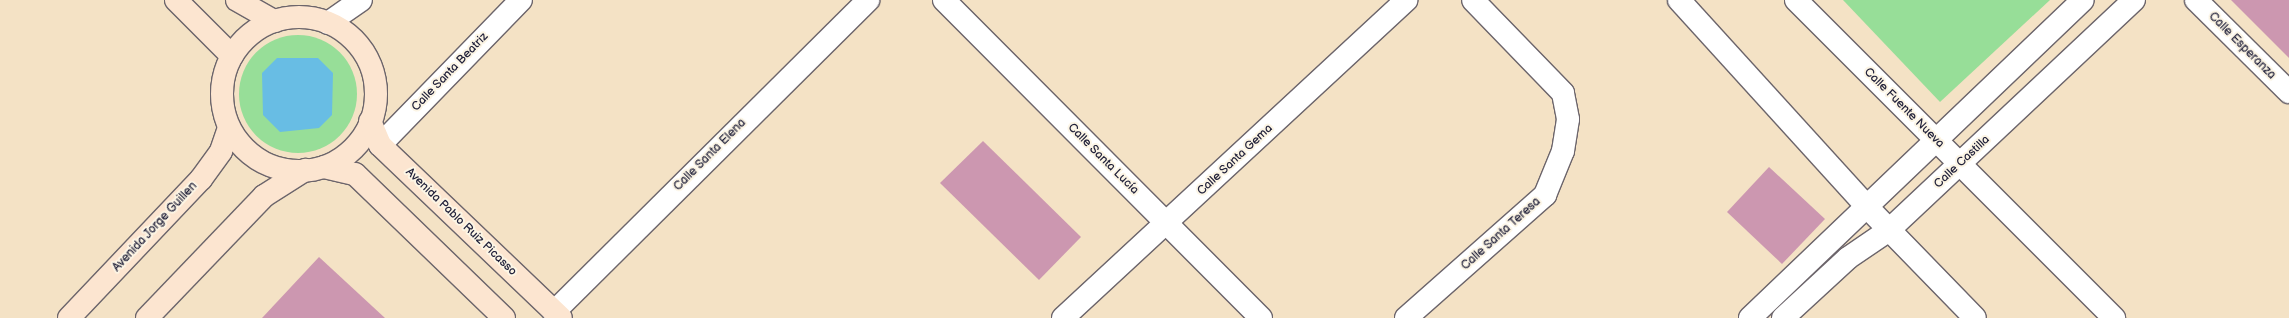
<!DOCTYPE html>
<html>
<head>
<meta charset="utf-8">
<style>
  body { margin:0 }
  #map { position:relative; width:2289px; height:318px; overflow:hidden; background:#f4e2c5; font-family:"Balsamiq Sans",sans-serif }
  div>[style] { position:absolute }
  .green>* { inset:0; background:#97de98 }
  .round { border-radius:50% }
  .water>* { inset:0; background:#68bde4 }
  .building>* { inset:0; background:#cc97b0 }
  .roads { filter:drop-shadow(1px 0 #6c656b) drop-shadow(-1px 0 #6c656b) drop-shadow(0 1px #6c656b) drop-shadow(0 -1px #6c656b) }
  .street>* { height:22px; margin:-11px; padding:0 11px; transform-origin:11px; border-radius:11px; background:#fff }
  .secondary>* { height:22px; margin:-11px; padding:0 11px; transform-origin:11px; border-radius:11px; background:#fce5d0 }
  .secondary>.ring { margin:-11px; padding:0; box-sizing:content-box; background:none; border:22px solid #fce5d0; border-radius:50% }
  span { translate:-50% -50%; white-space:nowrap; text-align:center; line-height:1.15; -webkit-text-stroke:4px #fcf5e5; paint-order:stroke }
  .street-label { font-size:12px; color:#22223b }
</style>
</head>
<body>
<div id="map">
  <div class="green">
    <i style="clip-path:polygon(1843px 0,2050px 0,1940px 102px)"></i>
    <i class="round" style="left:239px;top:35px;width:118px;height:118px"></i>
  </div>
  <div class="water">
    <i style="clip-path:polygon(277px 58px,318px 58px,333px 73px,332px 115px,319px 128px,280px 132px,263px 115px,262px 73px)"></i>
  </div>
  <div class="building">
    <i style="clip-path:polygon(2231px 0,2289px 0,2289px 58px)"></i>
    <i style="clip-path:polygon(983px 141px,1081px 237px,1039px 280px,940px 183px)"></i>
    <i style="clip-path:polygon(1769px 167px,1825px 219px,1782px 264px,1727px 212px)"></i>
    <i style="clip-path:polygon(319px 257px,385px 318px,262px 318px)"></i>
  </div>
  <div class="roads">
    <div class="street">
      <i style="left:944px;top:0;width:449px;rotate:45.1deg"></i>
      <i style="left:1679px;top:0;width:281px;rotate:47.7deg"></i>
      <i style="left:1868px;top:208px;width:153px;rotate:45.8deg"></i>
      <i style="left:1796px;top:0;width:450px;rotate:45deg"></i>
      <i style="left:2196px;top:0;width:131px;rotate:44.7deg"></i>
      <i style="left:328px;top:23px;width:40px;rotate:-34.9deg"></i>
      <i style="left:380px;top:145px;width:202px;rotate:-45.8deg"></i>
      <i style="left:554px;top:312px;width:443px;rotate:-44.8deg"></i>
      <i style="left:1063px;top:318px;width:468px;rotate:-42.8deg"></i>
      <i style="left:1406px;top:318px;width:186px;rotate:-41.5deg"></i>
      <i style="left:1545px;top:195px;width:48px;rotate:-67.8deg"></i>
      <i style="left:1563px;top:151px;width:32px;rotate:-81deg"></i>
      <i style="left:1568px;top:119px;width:26px;rotate:-101deg"></i>
      <i style="left:1563px;top:93px;width:129px;rotate:-134.1deg"></i>
      <i style="left:1750px;top:318px;width:460px;rotate:-43.7deg"></i>
      <i style="left:1783px;top:318px;width:88px;rotate:-42.7deg"></i>
      <i style="left:1848px;top:258px;width:50px;rotate:-34.3deg"></i>
      <i style="left:1889px;top:230px;width:336px;rotate:-43.2deg"></i>
    </div>
    <div class="secondary">
      <i style="left:176px;top:0;width:79px;rotate:45deg"></i>
      <i style="left:237px;top:0;width:43px;rotate:29.6deg"></i>
      <i class="ring" style="left:222px;top:17px;width:132px;height:132px"></i>
      <i style="left:370px;top:121px;width:26px;rotate:67deg"></i>
      <i style="left:380px;top:145px;width:250px;rotate:43.7deg"></i>
      <i style="left:324px;top:167px;width:32px;rotate:13deg"></i>
      <i style="left:355px;top:174px;width:207px;rotate:44deg"></i>
      <i style="left:69px;top:318px;width:192px;rotate:-46.5deg"></i>
      <i style="left:201px;top:179px;width:34px;rotate:-54deg"></i>
      <i style="left:221px;top:151px;width:24px;rotate:-71deg"></i>
      <i style="left:147px;top:318px;width:169px;rotate:-46.2deg"></i>
      <i style="left:264px;top:196px;width:49px;rotate:-32.4deg"></i>
    </div>
  </div>
  <div class="street-label">
    <span style="left:2242px;top:46px;rotate:45deg">Calle Esperanza</span>
    <span style="left:450px;top:72px;rotate:-46deg">Calle Santa Beatriz</span>
    <span style="left:1904px;top:108px;rotate:45deg">Calle Fuente Nueva</span>
    <span style="left:710px;top:155px;rotate:-45deg">Calle Santa Elena</span>
    <span style="left:1103px;top:159px;rotate:45deg">Calle Santa Lucía</span>
    <span style="left:1235px;top:160px;rotate:-43deg">Calle Santa Gema</span>
    <span style="left:1962px;top:162px;rotate:-43deg">Calle Castilla</span>
    <span style="left:461px;top:222px;rotate:44deg">Avenida Pablo Ruiz Picasso</span>
    <span style="left:155px;top:227px;rotate:-47deg">Avenida Jorge Guillen</span>
    <span style="left:1501px;top:234px;rotate:-42deg">Calle Santa Teresa</span>
  </div>
</div>
</body>
</html>
